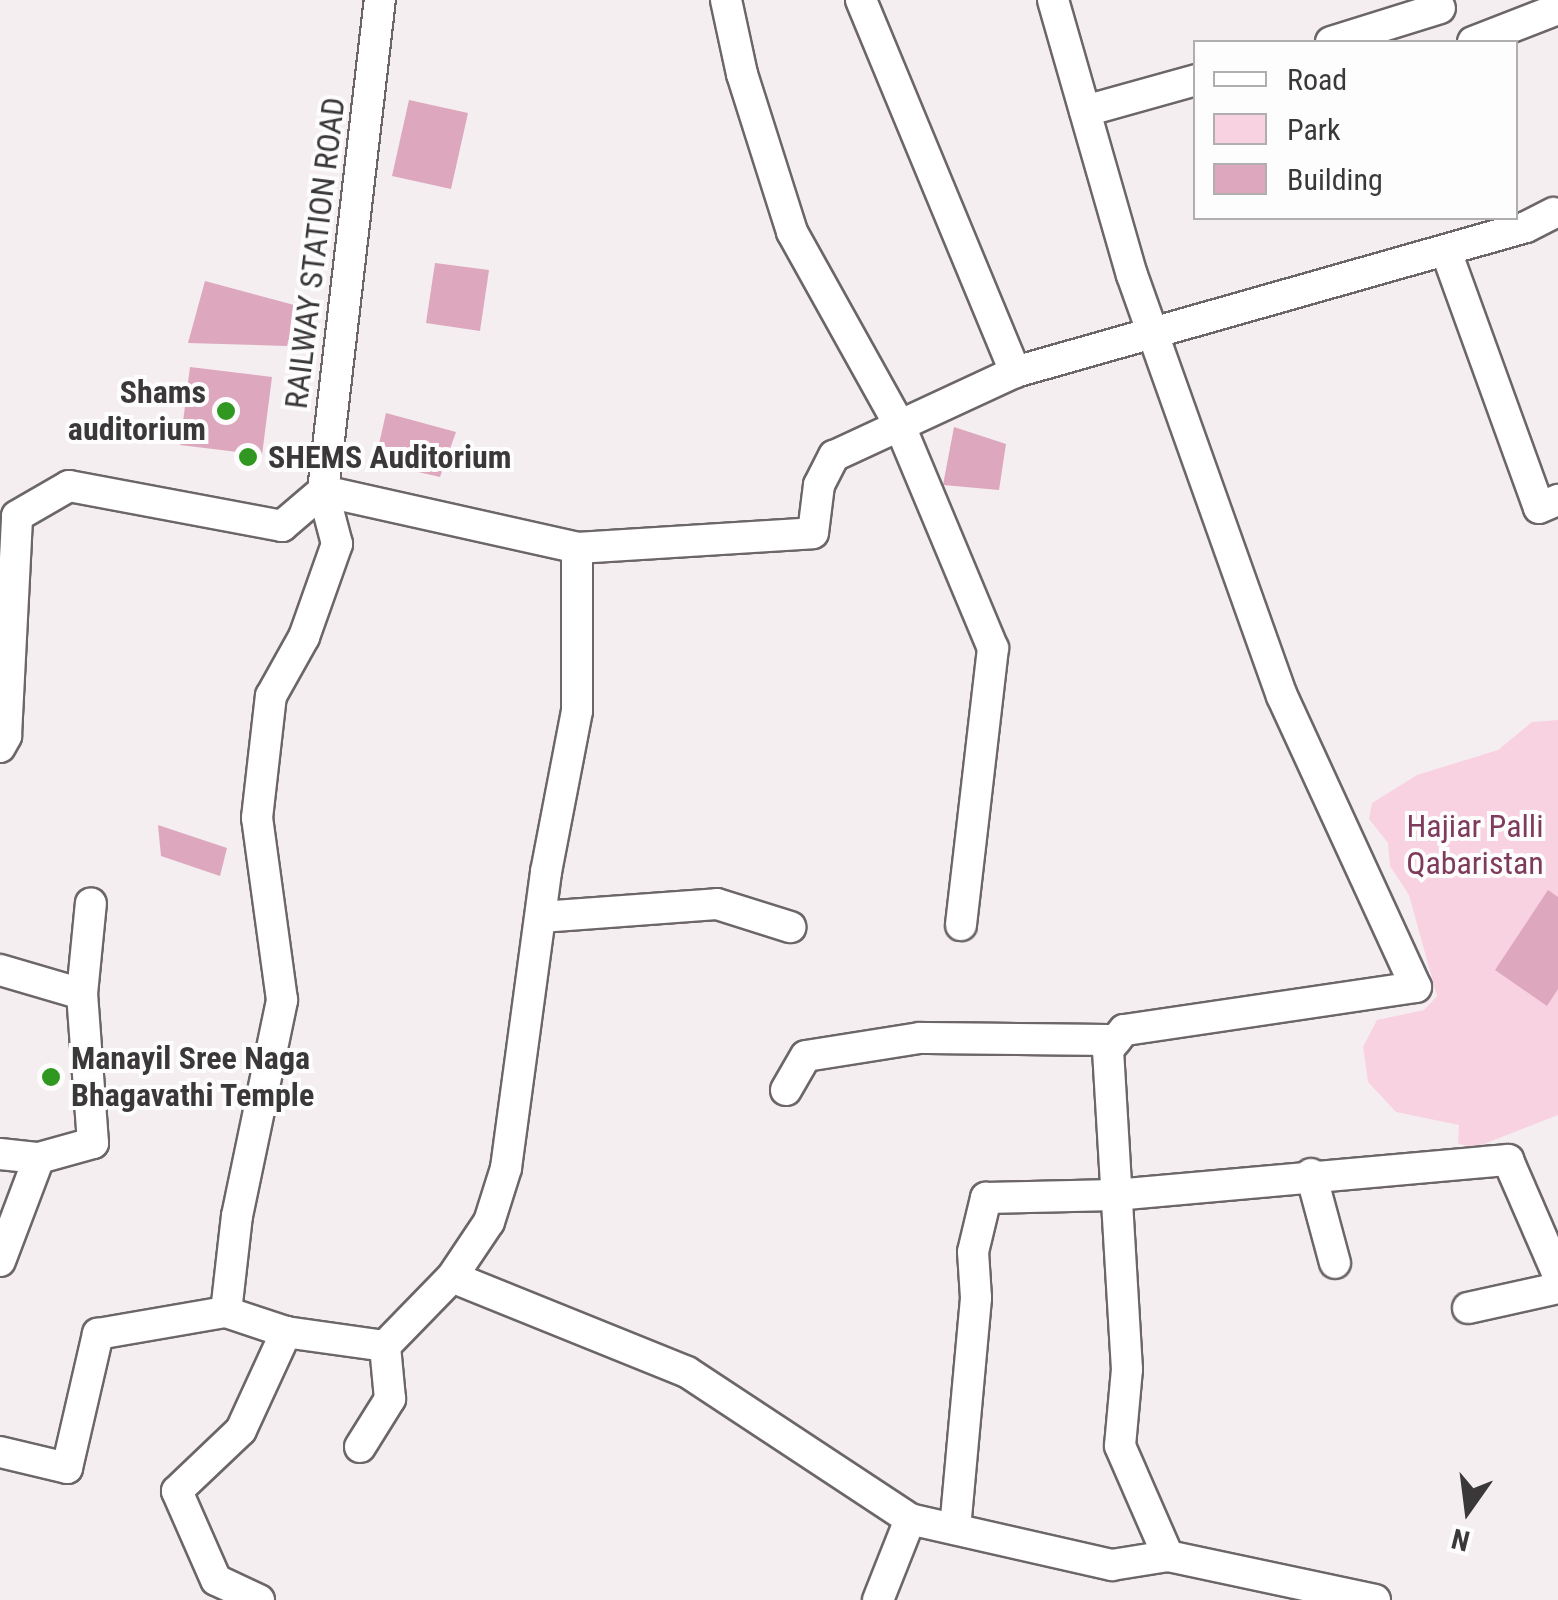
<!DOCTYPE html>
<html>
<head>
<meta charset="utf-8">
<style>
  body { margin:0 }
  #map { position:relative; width:1558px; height:1600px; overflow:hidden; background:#f5eef0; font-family:"Roboto Condensed",sans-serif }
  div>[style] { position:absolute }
  .green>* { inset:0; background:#f9d2e2 }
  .building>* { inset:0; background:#dda7be }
  .roads { filter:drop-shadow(2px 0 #6c6668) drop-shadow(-2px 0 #6c6668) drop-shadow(0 2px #6c6668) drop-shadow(0 -2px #6c6668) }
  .minor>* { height:30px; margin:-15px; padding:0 15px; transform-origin:15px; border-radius:15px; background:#fff }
  .dots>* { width:28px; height:28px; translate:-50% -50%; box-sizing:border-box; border:5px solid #fefdfd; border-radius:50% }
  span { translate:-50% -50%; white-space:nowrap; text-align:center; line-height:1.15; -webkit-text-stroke:8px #fefdfd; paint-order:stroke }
  .street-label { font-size:32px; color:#3a3839 }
  .poi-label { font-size:32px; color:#3a3839; font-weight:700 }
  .right { translate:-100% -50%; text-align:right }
  .left { translate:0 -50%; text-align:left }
  .park-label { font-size:32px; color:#7e3b5b }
  .legend { position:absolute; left:1193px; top:40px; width:325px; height:180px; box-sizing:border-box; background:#fefdfd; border:2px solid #b0aeaf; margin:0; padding:12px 18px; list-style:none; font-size:30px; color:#3a3839 }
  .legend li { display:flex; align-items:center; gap:20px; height:50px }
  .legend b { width:50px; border:2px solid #b0aeaf }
  .north { position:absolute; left:1418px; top:1460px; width:100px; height:100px; -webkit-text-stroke:8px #fefdfd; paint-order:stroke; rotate:194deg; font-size:28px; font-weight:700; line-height:40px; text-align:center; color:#3a3839 }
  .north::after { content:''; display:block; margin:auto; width:35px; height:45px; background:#3a3839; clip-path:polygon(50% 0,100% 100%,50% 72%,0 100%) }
</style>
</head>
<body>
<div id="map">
  <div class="green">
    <i style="clip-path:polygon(1558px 720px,1558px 1115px,1476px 1147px,1458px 1144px,1459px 1125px,1396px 1112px,1368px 1082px,1363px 1047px,1377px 1020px,1424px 1010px,1437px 996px,1409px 895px,1390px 866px,1388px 843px,1369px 819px,1372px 803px,1417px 775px,1498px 750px,1532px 722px)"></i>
  </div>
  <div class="building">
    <i style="clip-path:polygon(409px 100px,468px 113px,451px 189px,392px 176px)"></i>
    <i style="clip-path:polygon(435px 263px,489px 270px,480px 331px,426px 323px)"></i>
    <i style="clip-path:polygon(205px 281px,298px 306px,287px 346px,188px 343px)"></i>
    <i style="clip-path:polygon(190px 367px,272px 377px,262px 455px,180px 445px)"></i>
    <i style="clip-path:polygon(386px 413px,456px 432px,440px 477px,375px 462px)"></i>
    <i style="clip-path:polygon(954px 427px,1006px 444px,999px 490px,943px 485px)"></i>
    <i style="clip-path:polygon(158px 825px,227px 848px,220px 876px,161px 856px)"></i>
    <i style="clip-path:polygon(1548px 890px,1558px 897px,1558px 989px,1547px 1006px,1495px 970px)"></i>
  </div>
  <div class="roads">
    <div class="minor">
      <i style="left:726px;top:0;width:76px;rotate:77.8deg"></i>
      <i style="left:742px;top:74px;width:166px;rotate:72.4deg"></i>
      <i style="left:792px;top:232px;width:222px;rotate:60.9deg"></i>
      <i style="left:900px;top:426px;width:241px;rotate:67.3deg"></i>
      <i style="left:993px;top:648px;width:279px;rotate:96.6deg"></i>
      <i style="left:861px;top:0;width:403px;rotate:67.5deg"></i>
      <i style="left:1053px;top:0;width:286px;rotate:74deg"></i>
      <i style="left:1132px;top:275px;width:447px;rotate:70.4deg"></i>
      <i style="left:1282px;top:696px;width:320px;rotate:65.3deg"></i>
      <i style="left:1416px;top:987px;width:295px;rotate:171.6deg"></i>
      <i style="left:1124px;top:1030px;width:26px;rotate:129deg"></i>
      <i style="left:1108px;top:1050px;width:320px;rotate:86.6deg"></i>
      <i style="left:1127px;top:1369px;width:77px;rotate:95.2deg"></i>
      <i style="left:1120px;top:1446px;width:120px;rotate:66.4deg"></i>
      <i style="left:1331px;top:42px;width:114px;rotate:-17.3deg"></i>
      <i style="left:1473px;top:42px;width:91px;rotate:-21.2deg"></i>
      <i style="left:1085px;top:111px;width:115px;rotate:-15.6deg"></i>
      <i style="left:1446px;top:251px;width:273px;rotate:70.1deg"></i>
      <i style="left:1539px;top:508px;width:21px;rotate:-23deg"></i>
      <i style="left:0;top:747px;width:13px;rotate:-61deg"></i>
      <i style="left:6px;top:736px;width:220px;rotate:-87.1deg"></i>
      <i style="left:17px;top:516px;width:60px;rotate:-30deg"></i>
      <i style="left:69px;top:486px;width:217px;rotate:10.6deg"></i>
      <i style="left:282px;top:526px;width:54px;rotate:-40.5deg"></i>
      <i style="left:323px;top:491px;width:494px;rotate:-83.4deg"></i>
      <i style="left:541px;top:917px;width:176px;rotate:-4.2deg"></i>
      <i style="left:717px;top:904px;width:77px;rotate:17.5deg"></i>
      <i style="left:0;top:970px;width:85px;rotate:16.3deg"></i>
      <i style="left:786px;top:1090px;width:39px;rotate:-60deg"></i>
      <i style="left:806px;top:1056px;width:115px;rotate:-9deg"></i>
      <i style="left:920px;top:1038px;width:196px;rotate:0.6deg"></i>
      <i style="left:0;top:1154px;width:39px;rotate:6deg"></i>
      <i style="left:39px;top:1158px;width:56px;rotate:-15.5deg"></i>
      <i style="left:93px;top:1143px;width:149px;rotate:-94.2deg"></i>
      <i style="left:82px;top:994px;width:91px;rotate:-84.4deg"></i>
      <i style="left:1311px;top:1174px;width:92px;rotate:74.9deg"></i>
      <i style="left:0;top:1261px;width:110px;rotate:-69.3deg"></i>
      <i style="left:452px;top:1277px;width:66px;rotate:-56.1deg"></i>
      <i style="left:489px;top:1222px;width:57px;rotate:-72.5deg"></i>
      <i style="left:506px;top:1168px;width:299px;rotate:-82.3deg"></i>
      <i style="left:546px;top:872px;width:164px;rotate:-79.1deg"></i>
      <i style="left:577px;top:711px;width:163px;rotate:-90deg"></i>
      <i style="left:1468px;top:1308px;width:92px;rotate:-12.5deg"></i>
      <i style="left:360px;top:1447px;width:57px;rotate:-58deg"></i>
      <i style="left:390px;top:1399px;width:53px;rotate:-95.4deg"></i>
      <i style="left:0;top:1452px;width:69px;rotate:13.4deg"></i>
      <i style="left:67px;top:1468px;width:138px;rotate:-77deg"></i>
      <i style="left:98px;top:1334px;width:130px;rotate:-9.8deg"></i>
      <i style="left:955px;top:1529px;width:232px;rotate:-84.8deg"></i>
      <i style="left:976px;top:1298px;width:46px;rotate:-93.7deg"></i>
      <i style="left:973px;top:1252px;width:56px;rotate:-76.5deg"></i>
      <i style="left:986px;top:1198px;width:129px;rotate:-1.3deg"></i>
      <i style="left:1115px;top:1195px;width:395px;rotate:-5.1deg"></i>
      <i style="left:1508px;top:1160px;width:125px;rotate:66.5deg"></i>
      <i style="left:259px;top:1600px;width:47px;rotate:-155.1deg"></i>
      <i style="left:216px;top:1580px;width:97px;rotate:-113.7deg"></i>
      <i style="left:177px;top:1491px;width:88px;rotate:-43.6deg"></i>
      <i style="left:241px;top:1430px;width:108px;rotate:-65.3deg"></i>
      <i style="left:878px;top:1600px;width:87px;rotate:-68.4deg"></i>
      <i style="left:1375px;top:1600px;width:212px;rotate:-168deg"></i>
      <i style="left:1168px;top:1556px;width:57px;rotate:170.9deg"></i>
      <i style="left:1112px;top:1565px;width:207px;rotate:-167.2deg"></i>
      <i style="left:910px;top:1519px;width:267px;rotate:-146.6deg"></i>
      <i style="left:687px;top:1372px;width:253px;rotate:-158deg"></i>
      <i style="left:452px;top:1277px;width:96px;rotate:134.2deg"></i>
      <i style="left:385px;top:1346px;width:100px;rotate:-172deg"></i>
      <i style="left:286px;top:1332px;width:63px;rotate:-161.6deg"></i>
      <i style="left:226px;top:1312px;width:97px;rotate:-83.5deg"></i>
      <i style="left:237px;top:1216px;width:221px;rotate:-78.2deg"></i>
      <i style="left:282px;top:1000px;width:184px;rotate:-97.8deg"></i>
      <i style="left:257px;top:818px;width:123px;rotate:-83.5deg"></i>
      <i style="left:271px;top:696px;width:68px;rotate:-60.8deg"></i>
      <i style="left:304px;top:637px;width:99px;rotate:-70.5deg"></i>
      <i style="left:337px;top:544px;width:55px;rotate:-104.8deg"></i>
      <i style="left:323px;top:491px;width:260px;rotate:12.6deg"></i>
      <i style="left:577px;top:548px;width:236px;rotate:-3.6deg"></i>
      <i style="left:813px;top:533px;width:48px;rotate:-82.9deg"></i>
      <i style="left:819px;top:485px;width:33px;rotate:-63deg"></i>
      <i style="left:834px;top:456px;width:200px;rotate:-24.9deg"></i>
      <i style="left:1015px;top:372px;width:531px;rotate:-15.84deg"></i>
      <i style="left:1526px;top:227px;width:31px;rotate:-27deg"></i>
    </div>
  </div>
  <div class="dots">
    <i style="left:226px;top:411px;background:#309820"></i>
    <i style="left:248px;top:457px;background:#309820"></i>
    <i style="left:51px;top:1077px;background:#309820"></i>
  </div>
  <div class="street-label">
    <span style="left:315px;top:253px;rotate:-83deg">RAILWAY STATION ROAD</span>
  </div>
  <div class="poi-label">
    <span class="right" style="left:206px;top:411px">Shams<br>auditorium</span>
    <span class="left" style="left:268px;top:457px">SHEMS Auditorium</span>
    <span class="left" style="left:71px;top:1077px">Manayil Sree Naga<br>Bhagavathi Temple</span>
  </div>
  <div class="park-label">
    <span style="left:1475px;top:845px">Hajiar Palli<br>Qabaristan</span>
  </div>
  <ul class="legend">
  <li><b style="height:12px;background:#fff"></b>Road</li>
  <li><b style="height:28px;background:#f9d2e2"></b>Park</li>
  <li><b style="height:28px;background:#dda7be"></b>Building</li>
  </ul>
  <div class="north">N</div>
</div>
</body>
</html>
